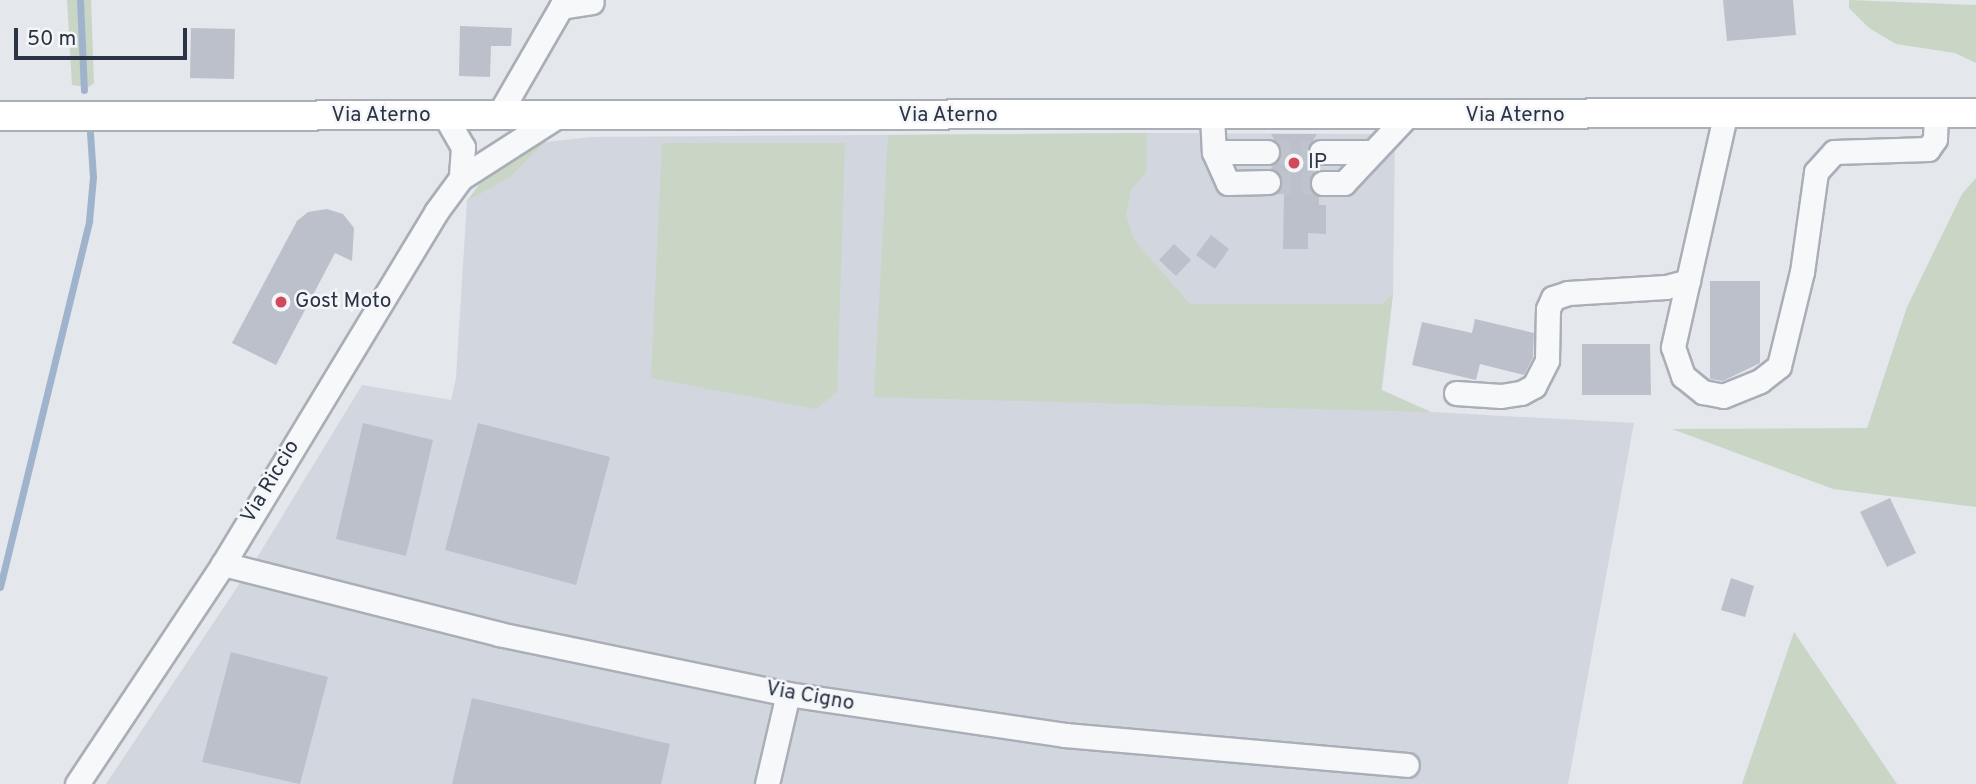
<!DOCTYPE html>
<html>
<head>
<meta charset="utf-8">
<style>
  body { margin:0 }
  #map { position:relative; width:1976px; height:784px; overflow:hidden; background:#e4e7ec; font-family:Overpass,sans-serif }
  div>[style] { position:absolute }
  .built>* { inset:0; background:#d2d6de }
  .green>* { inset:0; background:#c9d6c5 }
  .stream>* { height:7px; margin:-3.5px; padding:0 3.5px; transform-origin:3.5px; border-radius:3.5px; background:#9fb4cc }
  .building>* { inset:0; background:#bbc0ca }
  .minor-tunnel>* { height:23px; margin-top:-11.5px; transform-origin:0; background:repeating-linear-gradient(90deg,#bfc3cb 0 23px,transparent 0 34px) }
  .roads { filter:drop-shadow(2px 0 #a9aeb7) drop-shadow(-2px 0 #a9aeb7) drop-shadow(0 2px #a9aeb7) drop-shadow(0 -2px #a9aeb7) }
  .minor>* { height:23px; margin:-11.5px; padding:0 11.5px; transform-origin:11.5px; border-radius:11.5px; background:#f7f8fa }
  .major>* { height:28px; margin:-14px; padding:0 14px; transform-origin:14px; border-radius:14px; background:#fff }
  .dots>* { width:19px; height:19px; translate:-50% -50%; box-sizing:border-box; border:4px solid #f4f6f9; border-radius:50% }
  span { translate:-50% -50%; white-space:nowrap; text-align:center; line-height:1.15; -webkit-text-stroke:5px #f4f6f9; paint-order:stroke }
  .street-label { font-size:21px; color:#2b3445 }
  .poi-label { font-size:21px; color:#2b3445 }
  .left { translate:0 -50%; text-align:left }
  .scale { position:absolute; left:14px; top:28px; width:173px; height:32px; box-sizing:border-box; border:4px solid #2b3445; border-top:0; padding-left:9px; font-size:21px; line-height:24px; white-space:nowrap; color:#2b3445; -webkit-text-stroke:5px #f4f6f9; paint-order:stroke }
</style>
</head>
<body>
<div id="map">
  <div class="built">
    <i style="clip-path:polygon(1147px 133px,1395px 134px,1393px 294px,1382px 390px,1431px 412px,1634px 423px,1568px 784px,106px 784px,258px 556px,362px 385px,451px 400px,456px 378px,467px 201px,481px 182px,536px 143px,591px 137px)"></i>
  </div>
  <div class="green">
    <i style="clip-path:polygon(67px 0,91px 0,94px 83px,89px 87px,72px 85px)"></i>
    <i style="clip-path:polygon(1849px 0,1976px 5px,1976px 63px,1955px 53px,1896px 44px,1869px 28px,1849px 8px)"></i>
    <i style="clip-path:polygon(1147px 133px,1146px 172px,1131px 190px,1126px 215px,1134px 240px,1190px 304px,1382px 304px,1393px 294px,1381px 390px,1431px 412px,874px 397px,888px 135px)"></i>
    <i style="clip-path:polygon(546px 141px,510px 177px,467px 201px,492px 168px)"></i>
    <i style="clip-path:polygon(662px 143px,845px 143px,837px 392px,816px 409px,651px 378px)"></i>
    <i style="clip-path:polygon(1976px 178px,1976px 507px,1833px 489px,1672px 429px,1867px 428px,1907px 307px,1962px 194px)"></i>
    <i style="clip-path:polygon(1794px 632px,1897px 784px,1742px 784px)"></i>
  </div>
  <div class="stream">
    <i style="left:80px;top:0;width:90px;rotate:87.5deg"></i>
    <i style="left:0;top:587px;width:377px;rotate:-76.3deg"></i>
    <i style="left:89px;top:221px;width:44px;rotate:-84.8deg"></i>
    <i style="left:93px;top:177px;width:44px;rotate:-93.9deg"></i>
  </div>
  <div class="building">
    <i style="clip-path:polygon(1723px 0,1793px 0,1796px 35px,1727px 41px)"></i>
    <i style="clip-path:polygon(460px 26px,512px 28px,511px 46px,491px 46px,490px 77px,459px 76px)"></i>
    <i style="clip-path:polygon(191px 28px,235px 29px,234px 79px,190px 78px)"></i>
    <i style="clip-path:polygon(1271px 134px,1317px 134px,1307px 151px,1318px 165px,1309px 184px,1319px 196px,1319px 205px,1326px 205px,1326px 234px,1308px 233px,1308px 249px,1283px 249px,1284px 193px,1276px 193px,1282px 181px,1271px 169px,1281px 151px)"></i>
    <i style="clip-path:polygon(327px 209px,343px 214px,354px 228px,352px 261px,335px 253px,276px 365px,232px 343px,297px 221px,308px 212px)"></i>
    <i style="clip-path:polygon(1211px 235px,1229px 249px,1215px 269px,1196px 255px)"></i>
    <i style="clip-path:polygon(1174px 244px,1191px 260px,1176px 276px,1159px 260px)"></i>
    <i style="clip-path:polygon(1710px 281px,1760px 281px,1760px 363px,1723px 381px,1710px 379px)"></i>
    <i style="clip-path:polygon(1475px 319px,1534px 333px,1533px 357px,1524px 375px,1480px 364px,1476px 380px,1412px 365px,1422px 322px,1472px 333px)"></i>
    <i style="clip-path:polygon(1582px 344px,1650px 344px,1651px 395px,1582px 395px)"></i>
    <i style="clip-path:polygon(363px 423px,433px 440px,406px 556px,336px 539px)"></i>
    <i style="clip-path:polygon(478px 423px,610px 457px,576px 585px,445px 550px)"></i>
    <i style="clip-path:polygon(1890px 498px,1916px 553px,1887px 567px,1860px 512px)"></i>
    <i style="clip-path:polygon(1731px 578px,1754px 586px,1745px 617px,1721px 610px)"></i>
    <i style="clip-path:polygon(231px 652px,328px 677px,300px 784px,202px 762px)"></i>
    <i style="clip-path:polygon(472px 698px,670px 744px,661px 784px,452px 784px)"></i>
  </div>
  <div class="minor-tunnel">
    <i style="left:1267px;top:152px;width:54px"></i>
    <i style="left:1268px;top:182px;width:55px;rotate:1deg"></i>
  </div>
  <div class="roads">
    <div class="minor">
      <i style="left:445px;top:116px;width:36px;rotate:60deg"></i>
      <i style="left:463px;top:147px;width:31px;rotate:94deg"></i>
      <i style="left:498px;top:116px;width:126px;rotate:-60deg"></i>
      <i style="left:561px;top:7px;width:31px;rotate:-9deg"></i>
      <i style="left:1212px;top:116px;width:36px;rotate:87deg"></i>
      <i style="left:1214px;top:152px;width:34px;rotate:66deg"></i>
      <i style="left:1228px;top:183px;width:40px;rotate:-1.4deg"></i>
      <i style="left:1725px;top:116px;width:237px;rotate:102.7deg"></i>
      <i style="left:1673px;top:347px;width:31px;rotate:71deg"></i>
      <i style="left:1683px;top:376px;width:26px;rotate:39deg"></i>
      <i style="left:1703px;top:392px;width:20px;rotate:11deg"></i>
      <i style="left:1723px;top:396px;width:40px;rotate:-22deg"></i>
      <i style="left:1760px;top:381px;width:24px;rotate:-38deg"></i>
      <i style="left:1779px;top:366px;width:97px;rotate:-76.3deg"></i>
      <i style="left:1802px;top:272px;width:101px;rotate:-82deg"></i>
      <i style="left:1816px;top:172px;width:27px;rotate:-48deg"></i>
      <i style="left:1834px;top:152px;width:94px;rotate:-1.8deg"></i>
      <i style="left:1928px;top:149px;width:12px;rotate:-55deg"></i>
      <i style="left:1935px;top:139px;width:24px;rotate:-88deg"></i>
      <i style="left:1214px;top:152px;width:53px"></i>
      <i style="left:1321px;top:152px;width:51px"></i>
      <i style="left:1323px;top:183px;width:21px"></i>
      <i style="left:1344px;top:183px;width:92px;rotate:-46.8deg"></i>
      <i style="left:1456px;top:393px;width:45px;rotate:3.8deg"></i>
      <i style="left:1501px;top:396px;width:20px;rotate:-9deg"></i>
      <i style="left:1521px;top:393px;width:15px;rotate:-28deg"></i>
      <i style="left:1534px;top:386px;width:29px;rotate:-63deg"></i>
      <i style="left:1547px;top:360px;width:51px;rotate:-88.9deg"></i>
      <i style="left:1548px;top:309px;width:12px;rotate:-66deg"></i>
      <i style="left:1553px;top:298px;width:16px;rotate:-18deg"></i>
      <i style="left:1568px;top:293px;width:98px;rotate:-3.5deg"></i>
      <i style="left:1666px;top:287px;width:23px;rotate:-15deg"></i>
      <i style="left:223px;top:564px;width:285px;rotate:14.2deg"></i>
      <i style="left:499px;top:634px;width:295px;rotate:11.7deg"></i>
      <i style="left:788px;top:694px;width:280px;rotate:8.4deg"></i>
      <i style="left:1065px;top:735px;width:343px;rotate:5deg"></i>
      <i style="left:77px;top:784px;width:264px;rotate:-56.4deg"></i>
      <i style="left:223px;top:564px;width:411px;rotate:-58.8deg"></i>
      <i style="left:436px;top:212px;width:42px;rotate:-53.7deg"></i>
      <i style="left:461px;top:178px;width:113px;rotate:-32.7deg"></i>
      <i style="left:767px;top:784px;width:92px;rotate:-76.9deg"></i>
    </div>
    <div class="major">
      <i style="left:0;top:116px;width:1976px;rotate:-0.09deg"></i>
    </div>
  </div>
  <div class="dots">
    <i style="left:1294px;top:163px;background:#d1495b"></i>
    <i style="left:281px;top:302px;background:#d1495b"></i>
  </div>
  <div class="street-label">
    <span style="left:381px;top:116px">Via Aterno</span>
    <span style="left:948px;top:116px">Via Aterno</span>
    <span style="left:1515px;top:116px">Via Aterno</span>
    <span style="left:271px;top:482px;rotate:-59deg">Via Riccio</span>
    <span style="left:810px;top:697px;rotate:10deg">Via Cigno</span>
  </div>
  <div class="poi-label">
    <span class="left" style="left:1308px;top:163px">IP</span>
    <span class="left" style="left:295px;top:302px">Gost Moto</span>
  </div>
  <div class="scale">50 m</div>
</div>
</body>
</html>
